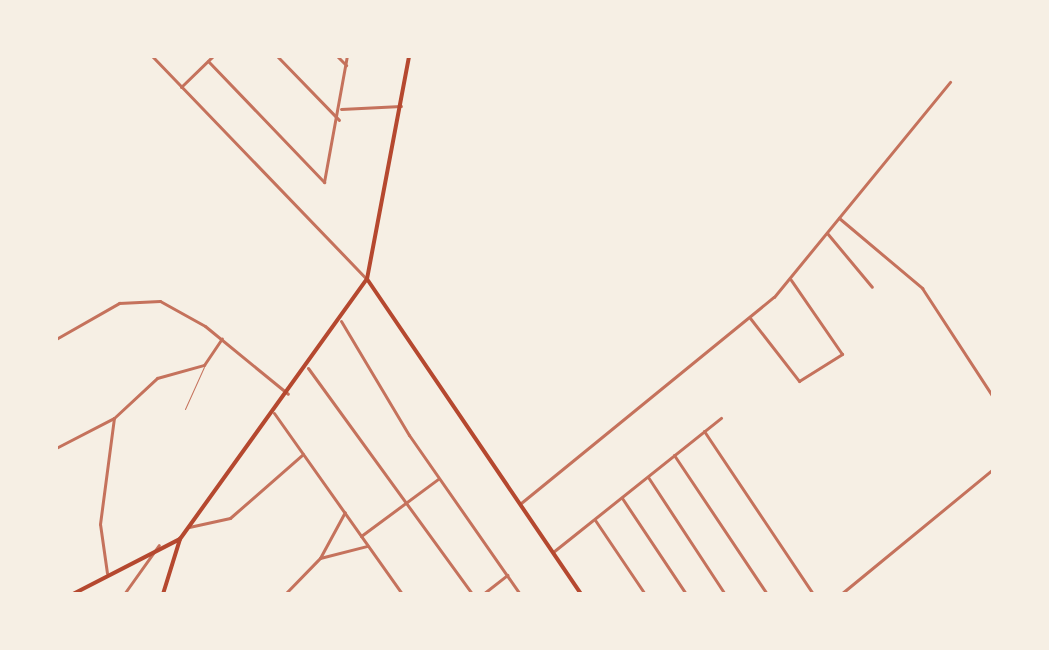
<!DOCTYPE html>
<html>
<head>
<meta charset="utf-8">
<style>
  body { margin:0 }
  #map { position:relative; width:1049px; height:650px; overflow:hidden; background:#f6efe4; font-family:"PT Serif",serif }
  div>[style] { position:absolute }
  .service>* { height:1px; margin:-0.5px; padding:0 0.5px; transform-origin:0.5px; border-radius:0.5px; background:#c5725c }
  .minor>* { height:3px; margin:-1.5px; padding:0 1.5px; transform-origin:1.5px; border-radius:1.5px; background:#c5725c }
  .tertiary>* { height:3px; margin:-1.5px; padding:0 1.5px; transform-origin:1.5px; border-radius:1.5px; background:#c5725c }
  .secondary>* { height:4px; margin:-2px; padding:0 2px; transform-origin:2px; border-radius:2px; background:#b5482f }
  .primary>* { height:4px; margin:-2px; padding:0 2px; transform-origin:2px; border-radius:2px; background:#b5482f }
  span { translate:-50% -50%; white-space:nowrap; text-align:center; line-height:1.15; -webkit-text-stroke:6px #f6efe4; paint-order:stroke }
  .frame { position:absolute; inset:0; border:58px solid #f6efe4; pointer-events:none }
</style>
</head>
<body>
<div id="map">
  <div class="service">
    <i style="left:185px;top:409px;width:46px;rotate:-65.7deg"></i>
  </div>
  <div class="minor">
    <i style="left:277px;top:56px;width:89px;rotate:45.9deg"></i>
    <i style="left:337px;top:56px;width:13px;rotate:45deg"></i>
    <i style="left:208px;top:61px;width:168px;rotate:46.2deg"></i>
    <i style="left:324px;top:182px;width:128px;rotate:-79.7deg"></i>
    <i style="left:181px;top:87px;width:45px;rotate:-44.1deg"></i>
    <i style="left:341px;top:109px;width:60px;rotate:-2.9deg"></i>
    <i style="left:839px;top:218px;width:109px;rotate:40.1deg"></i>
    <i style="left:922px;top:288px;width:130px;rotate:56.9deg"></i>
    <i style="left:827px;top:233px;width:70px;rotate:50.2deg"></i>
    <i style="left:750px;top:318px;width:80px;rotate:52.1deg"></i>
    <i style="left:799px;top:381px;width:51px;rotate:-32.1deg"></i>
    <i style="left:842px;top:354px;width:90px;rotate:-124.6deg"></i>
    <i style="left:341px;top:321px;width:133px;rotate:59.2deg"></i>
    <i style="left:409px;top:435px;width:194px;rotate:55.1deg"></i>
    <i style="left:56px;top:339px;width:73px;rotate:-29.7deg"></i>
    <i style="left:119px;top:303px;width:41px;rotate:-2.8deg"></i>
    <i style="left:160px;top:301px;width:51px;rotate:29.1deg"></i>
    <i style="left:205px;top:326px;width:107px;rotate:39.3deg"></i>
    <i style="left:274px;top:413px;width:222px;rotate:54.7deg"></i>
    <i style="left:704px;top:431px;width:196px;rotate:56.2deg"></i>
    <i style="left:56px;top:448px;width:65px;rotate:-27.3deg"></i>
    <i style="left:114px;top:418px;width:59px;rotate:-42.9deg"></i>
    <i style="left:157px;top:378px;width:49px;rotate:-15.5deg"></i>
    <i style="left:204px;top:365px;width:32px;rotate:-56deg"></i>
    <i style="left:674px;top:455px;width:167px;rotate:56.2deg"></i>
    <i style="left:648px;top:477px;width:140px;rotate:56.7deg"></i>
    <i style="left:622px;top:498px;width:115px;rotate:56.3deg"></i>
    <i style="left:521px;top:503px;width:326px;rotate:-39.2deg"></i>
    <i style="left:774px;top:297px;width:278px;rotate:-50.7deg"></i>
    <i style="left:595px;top:520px;width:89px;rotate:56deg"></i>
    <i style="left:189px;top:527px;width:42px;rotate:-12.4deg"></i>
    <i style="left:230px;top:518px;width:97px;rotate:-41.2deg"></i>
    <i style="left:361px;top:536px;width:96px;rotate:-36.5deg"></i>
    <i style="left:553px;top:552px;width:215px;rotate:-38.6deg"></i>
    <i style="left:320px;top:558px;width:49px;rotate:-14.3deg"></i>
    <i style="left:107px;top:573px;width:49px;rotate:-98.1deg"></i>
    <i style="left:100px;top:524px;width:107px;rotate:-82.5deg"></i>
    <i style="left:124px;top:594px;width:60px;rotate:-54.5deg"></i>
    <i style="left:285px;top:594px;width:50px;rotate:-45.8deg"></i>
    <i style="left:320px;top:558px;width:52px;rotate:-61.5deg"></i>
    <i style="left:483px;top:594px;width:31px;rotate:-38deg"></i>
    <i style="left:841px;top:594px;width:197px;rotate:-39.4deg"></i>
  </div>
  <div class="tertiary">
    <i style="left:152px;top:56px;width:308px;rotate:46.1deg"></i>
    <i style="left:308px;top:368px;width:279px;rotate:54deg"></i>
  </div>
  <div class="secondary">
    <i style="left:73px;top:594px;width:120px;rotate:-27.2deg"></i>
  </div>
  <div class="primary">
    <i style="left:367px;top:279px;width:381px;rotate:55.8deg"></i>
    <i style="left:163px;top:594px;width:58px;rotate:-72.8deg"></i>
    <i style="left:180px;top:539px;width:320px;rotate:-54.3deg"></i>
    <i style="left:367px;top:279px;width:227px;rotate:-79.3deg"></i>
  </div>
  <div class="frame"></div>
</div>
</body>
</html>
